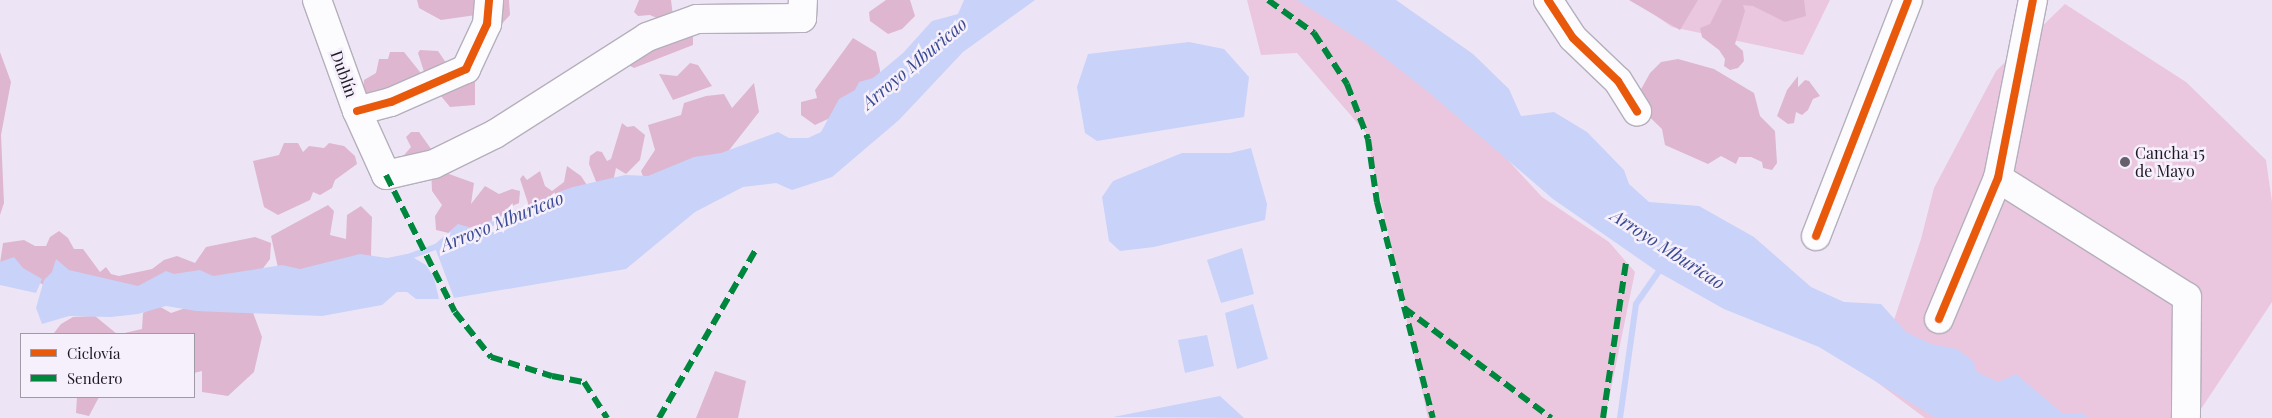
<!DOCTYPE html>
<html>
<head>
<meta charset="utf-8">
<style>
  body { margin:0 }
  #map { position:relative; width:2272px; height:418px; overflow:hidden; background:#ede5f5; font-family:"Playfair Display",serif }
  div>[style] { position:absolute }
  .green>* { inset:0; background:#eac7de }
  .forest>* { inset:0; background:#deb6d0 }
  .water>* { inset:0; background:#c9d2f9 }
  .stream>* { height:6px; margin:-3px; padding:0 3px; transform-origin:3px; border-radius:3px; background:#c9d2f9 }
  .roads { filter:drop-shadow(1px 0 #b5afbb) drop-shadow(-1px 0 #b5afbb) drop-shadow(0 1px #b5afbb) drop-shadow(0 -1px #b5afbb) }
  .minor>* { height:28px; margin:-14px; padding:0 14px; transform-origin:14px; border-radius:14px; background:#fcfbfe }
  .quiet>* { height:6px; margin-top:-3px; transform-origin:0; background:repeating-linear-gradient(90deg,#00873e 0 12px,transparent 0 18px) }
  .cycleway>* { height:8px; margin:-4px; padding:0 4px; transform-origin:4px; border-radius:4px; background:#e8590c }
  .dots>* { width:14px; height:14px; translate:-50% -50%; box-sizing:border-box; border:2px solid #f6f0fc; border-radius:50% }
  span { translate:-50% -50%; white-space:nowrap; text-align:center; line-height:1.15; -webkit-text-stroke:5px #f6f0fc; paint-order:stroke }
  .street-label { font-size:16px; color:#1e1823 }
  .poi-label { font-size:16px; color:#1e1823 }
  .left { translate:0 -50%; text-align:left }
  .water-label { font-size:18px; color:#394a92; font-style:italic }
  .legend { position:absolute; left:20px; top:333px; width:175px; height:65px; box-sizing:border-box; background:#f6f0fc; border:1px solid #a09aa5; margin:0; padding:6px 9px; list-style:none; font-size:15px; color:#1e1823 }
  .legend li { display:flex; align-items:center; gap:10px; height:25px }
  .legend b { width:25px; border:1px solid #a09aa5 }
</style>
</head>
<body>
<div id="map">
  <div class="green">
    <i style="clip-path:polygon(1247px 0,1310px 0,1472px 121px,1542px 197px,1609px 242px,1635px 272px,1605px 418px,1428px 418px,1366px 133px,1297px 53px,1261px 55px)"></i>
    <i style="clip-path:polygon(1633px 0,1830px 0,1803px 55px,1672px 27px)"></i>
    <i style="clip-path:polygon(2065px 4px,2186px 82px,2266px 160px,2272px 202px,2272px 302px,2195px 418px,1925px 418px,1874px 380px,1921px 239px,1934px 188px,1996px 71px)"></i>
  </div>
  <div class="forest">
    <i style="clip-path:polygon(417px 0,509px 0,510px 15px,498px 28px,483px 14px,441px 20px,419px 8px)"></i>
    <i style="clip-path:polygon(639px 0,671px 0,673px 16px,661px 20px,650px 15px,638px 16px,634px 12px)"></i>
    <i style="clip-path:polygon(886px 0,910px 0,915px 16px,902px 29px,888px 34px,870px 21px,869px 12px)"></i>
    <i style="clip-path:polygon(1629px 0,1698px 0,1680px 30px)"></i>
    <i style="clip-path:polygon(1722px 0,1804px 0,1806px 16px,1785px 22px,1753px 6px,1743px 5px,1745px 11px,1735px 44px,1743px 51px,1744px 61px,1738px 68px,1730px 70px,1724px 66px,1725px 59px,1719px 50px,1702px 37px,1700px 28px,1710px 24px)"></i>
    <i style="clip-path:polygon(693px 35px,693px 45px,634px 68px,623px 62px,664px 36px)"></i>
    <i style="clip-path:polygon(853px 38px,876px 52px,880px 70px,879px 86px,856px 106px,815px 125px,801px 115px,801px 102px,817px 98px,815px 90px)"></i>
    <i style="clip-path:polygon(420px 50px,438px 51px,458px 80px,475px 81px,475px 105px,450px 107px,426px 78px,418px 53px)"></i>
    <i style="clip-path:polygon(0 52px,11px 82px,1px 135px,4px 203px,0 215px)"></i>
    <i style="clip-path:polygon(390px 52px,404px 52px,420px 72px,419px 80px,377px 109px,363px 91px,364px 80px,376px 73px,379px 59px,388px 59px)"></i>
    <i style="clip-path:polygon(1678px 59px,1714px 69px,1754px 93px,1760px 116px,1775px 131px,1777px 163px,1772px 170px,1763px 168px,1762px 162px,1751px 157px,1739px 157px,1736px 164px,1721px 156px,1708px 164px,1665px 145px,1662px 129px,1634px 102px,1650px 73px,1661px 62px)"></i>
    <i style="clip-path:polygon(690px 63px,698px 65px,712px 86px,673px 100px,659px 74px,677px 76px)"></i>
    <i style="clip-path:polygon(1798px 76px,1798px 87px,1805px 80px,1809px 81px,1820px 96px,1813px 99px,1808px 110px,1802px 115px,1796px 112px,1794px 123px,1788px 124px,1777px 116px,1787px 90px)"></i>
    <i style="clip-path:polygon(754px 83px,759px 112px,723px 158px,647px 188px,641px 171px,655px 150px,648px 125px,681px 115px,684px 103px,706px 96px,724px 94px,732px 108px)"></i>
    <i style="clip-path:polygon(622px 123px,627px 127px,634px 126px,645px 135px,640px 160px,626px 174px,616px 168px,613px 182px,597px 184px,589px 164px,590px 156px,597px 151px,602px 152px,607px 161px,611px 159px)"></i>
    <i style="clip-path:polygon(411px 132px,419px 132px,449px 174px,474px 183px,471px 204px,485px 186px,499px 194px,512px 189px,520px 191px,519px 203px,508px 208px,506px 217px,498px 225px,477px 225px,453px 234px,436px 230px,435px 216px,442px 205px,432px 191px,431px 169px,399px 161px,411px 147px,406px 137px)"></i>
    <i style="clip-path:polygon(284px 143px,298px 143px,303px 152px,309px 146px,324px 148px,329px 143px,344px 146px,355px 156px,357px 164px,335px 180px,332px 188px,320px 195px,313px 192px,310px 200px,278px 215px,264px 207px,253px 161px,279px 155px)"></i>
    <i style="clip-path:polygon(567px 166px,581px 176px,594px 196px,529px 218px,528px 203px,520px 179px,523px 175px,527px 180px,540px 171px,545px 186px,552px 191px,564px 182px)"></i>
    <i style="clip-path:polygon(328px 205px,334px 211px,330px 235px,346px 239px,347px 215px,361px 206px,372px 217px,371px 255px,383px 272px,280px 277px,271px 236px)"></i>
    <i style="clip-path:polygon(59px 231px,68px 238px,74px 249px,83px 249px,100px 272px,106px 267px,111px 274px,119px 276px,152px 269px,164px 260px,177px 256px,195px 263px,206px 247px,255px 237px,271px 243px,270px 259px,261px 271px,229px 290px,44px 285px,0 263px,3px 243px,24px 240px,35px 246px,46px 246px,50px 237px)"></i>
    <i style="clip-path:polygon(206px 301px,251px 307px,262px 337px,254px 372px,228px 396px,202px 392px,202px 371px,194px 373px,194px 334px,120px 334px,142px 329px,143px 313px,157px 305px,171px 313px)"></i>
    <i style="clip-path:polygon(95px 316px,117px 334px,54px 333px,61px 324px,73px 317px)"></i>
    <i style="clip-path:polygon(715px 371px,746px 381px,738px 418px,696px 418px)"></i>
    <i style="clip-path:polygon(77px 397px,99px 397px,89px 416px,76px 413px)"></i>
  </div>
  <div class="water">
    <i style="clip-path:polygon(964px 0,1035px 0,963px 52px,899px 120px,832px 177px,792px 190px,776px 183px,743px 187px,695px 212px,626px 269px,454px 298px,434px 245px,458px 224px,486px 232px,503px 232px,559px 192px,573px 187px,625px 175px,648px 176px,694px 157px,721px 153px,778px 132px,789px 138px,808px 138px,821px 132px,839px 99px,855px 90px,859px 82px,873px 78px,903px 53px,932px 21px,958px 14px)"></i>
    <i style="clip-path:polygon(1297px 0,1396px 0,1473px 54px,1509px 89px,1521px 116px,1554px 112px,1587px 132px,1624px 170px,1629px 184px,1649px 202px,1699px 206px,1754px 237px,1811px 287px,1844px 302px,1881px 304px,1906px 332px,1931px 344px,1957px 349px,1973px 361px,1977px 372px,1998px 382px,2016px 374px,2062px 413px,2081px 413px,2089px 418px,1936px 418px,1819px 347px,1724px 309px,1658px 272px,1553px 199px,1426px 90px,1368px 45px)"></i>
    <i style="clip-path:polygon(1189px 42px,1224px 49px,1249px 77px,1244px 117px,1097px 141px,1085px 133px,1077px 87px,1088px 54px)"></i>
    <i style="clip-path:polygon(1251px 148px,1267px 204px,1265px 220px,1154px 247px,1120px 251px,1109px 241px,1102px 197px,1113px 181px,1182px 153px,1230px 153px)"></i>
    <i style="clip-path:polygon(1242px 248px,1254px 294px,1221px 303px,1207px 260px)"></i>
    <i style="clip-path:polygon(360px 254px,387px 258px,407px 254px,426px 265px,434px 278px,439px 299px,416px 299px,407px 292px,397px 292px,382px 305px,322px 316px,196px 311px,166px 306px,138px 314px,111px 317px,69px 316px,42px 324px,36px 308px,44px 280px,52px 272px,56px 259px,69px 270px,138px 286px,166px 271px,174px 274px,200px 270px,213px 276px,282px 265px,300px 269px)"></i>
    <i style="clip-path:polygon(14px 257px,23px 268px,42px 279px,36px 293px,0 285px,0 262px)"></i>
    <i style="clip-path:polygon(1253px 304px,1268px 359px,1237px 369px,1225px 313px)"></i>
    <i style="clip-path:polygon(1207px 335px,1214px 366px,1185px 373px,1178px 340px)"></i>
    <i style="clip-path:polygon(1220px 396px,1244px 418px,1113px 417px)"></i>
  </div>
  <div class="stream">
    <i style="left:470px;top:232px;width:95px;rotate:-22.2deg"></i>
    <i style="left:405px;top:258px;width:38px;rotate:-20deg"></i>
    <i style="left:1620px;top:418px;width:115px;rotate:-82deg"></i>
    <i style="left:1636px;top:304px;width:39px;rotate:-55deg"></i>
  </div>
  <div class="roads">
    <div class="minor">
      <i style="left:317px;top:0;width:118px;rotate:70.2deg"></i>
      <i style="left:357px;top:111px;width:70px;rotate:65.6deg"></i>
      <i style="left:386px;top:175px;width:49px;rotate:-12.9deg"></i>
      <i style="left:434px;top:164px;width:68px;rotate:-26.2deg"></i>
      <i style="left:495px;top:134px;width:180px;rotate:-32.5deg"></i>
      <i style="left:647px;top:37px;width:53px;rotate:-19.8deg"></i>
      <i style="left:697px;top:19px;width:105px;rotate:-0.5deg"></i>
      <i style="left:802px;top:18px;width:18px;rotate:-87deg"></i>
      <i style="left:1548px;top:0;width:45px;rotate:56.7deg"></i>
      <i style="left:1573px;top:38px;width:62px;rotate:43.7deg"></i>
      <i style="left:1618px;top:81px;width:36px;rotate:58deg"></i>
      <i style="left:357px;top:111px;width:35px;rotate:-15deg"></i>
      <i style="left:391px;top:102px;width:82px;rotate:-23.7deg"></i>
      <i style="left:466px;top:69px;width:50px;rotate:-65deg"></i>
      <i style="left:487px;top:24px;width:24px;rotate:-85deg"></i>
      <i style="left:1998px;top:178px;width:223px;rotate:32.2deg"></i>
      <i style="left:2187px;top:297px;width:121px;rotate:90.5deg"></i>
      <i style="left:1816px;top:236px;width:253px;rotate:-68.7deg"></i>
      <i style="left:1939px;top:319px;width:153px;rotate:-67.3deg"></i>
      <i style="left:1998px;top:178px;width:181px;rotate:-78.9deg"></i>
    </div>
  </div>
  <div class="quiet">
    <i style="left:1268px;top:0;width:57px;rotate:35.7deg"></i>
    <i style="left:1314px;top:33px;width:61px;rotate:57.1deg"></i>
    <i style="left:1347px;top:84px;width:59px;rotate:69.1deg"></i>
    <i style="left:1368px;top:139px;width:64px;rotate:81.9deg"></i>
    <i style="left:1377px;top:202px;width:223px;rotate:75.5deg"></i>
    <i style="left:386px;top:175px;width:153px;rotate:63.3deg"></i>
    <i style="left:455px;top:312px;width:58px;rotate:51.3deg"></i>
    <i style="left:491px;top:357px;width:64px;rotate:17.3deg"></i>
    <i style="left:552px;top:376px;width:33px;rotate:11deg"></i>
    <i style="left:584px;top:382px;width:43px;rotate:57.4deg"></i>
    <i style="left:1404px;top:308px;width:184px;rotate:36.8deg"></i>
    <i style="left:659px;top:418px;width:193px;rotate:-60.1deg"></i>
    <i style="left:1603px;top:418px;width:158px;rotate:-81.6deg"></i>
  </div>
  <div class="cycleway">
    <i style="left:1548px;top:0;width:45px;rotate:56.7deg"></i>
    <i style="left:1573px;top:38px;width:62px;rotate:43.7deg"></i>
    <i style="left:1618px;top:81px;width:36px;rotate:58deg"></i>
    <i style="left:357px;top:111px;width:35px;rotate:-15deg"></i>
    <i style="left:391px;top:102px;width:82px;rotate:-23.7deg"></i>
    <i style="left:466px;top:69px;width:50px;rotate:-65deg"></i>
    <i style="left:487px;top:24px;width:24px;rotate:-85deg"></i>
    <i style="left:1816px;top:236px;width:253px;rotate:-68.7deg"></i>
    <i style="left:1939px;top:319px;width:153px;rotate:-67.3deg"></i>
    <i style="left:1998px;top:178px;width:181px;rotate:-78.9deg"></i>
  </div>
  <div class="dots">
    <i style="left:2125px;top:162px;background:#66606c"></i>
  </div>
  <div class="street-label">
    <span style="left:344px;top:74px;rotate:70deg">Dublín</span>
  </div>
  <div class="poi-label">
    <span class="left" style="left:2135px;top:162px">Cancha 15<br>de Mayo</span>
  </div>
  <div class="water-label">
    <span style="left:914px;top:63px;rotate:-40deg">Arroyo Mburicao</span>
    <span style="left:502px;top:221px;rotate:-22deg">Arroyo Mburicao</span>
    <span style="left:1668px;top:249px;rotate:33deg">Arroyo Mburicao</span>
  </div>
  <ul class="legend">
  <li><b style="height:6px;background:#e8590c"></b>Ciclovía</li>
  <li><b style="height:6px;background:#00873e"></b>Sendero</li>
  </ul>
</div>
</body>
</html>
